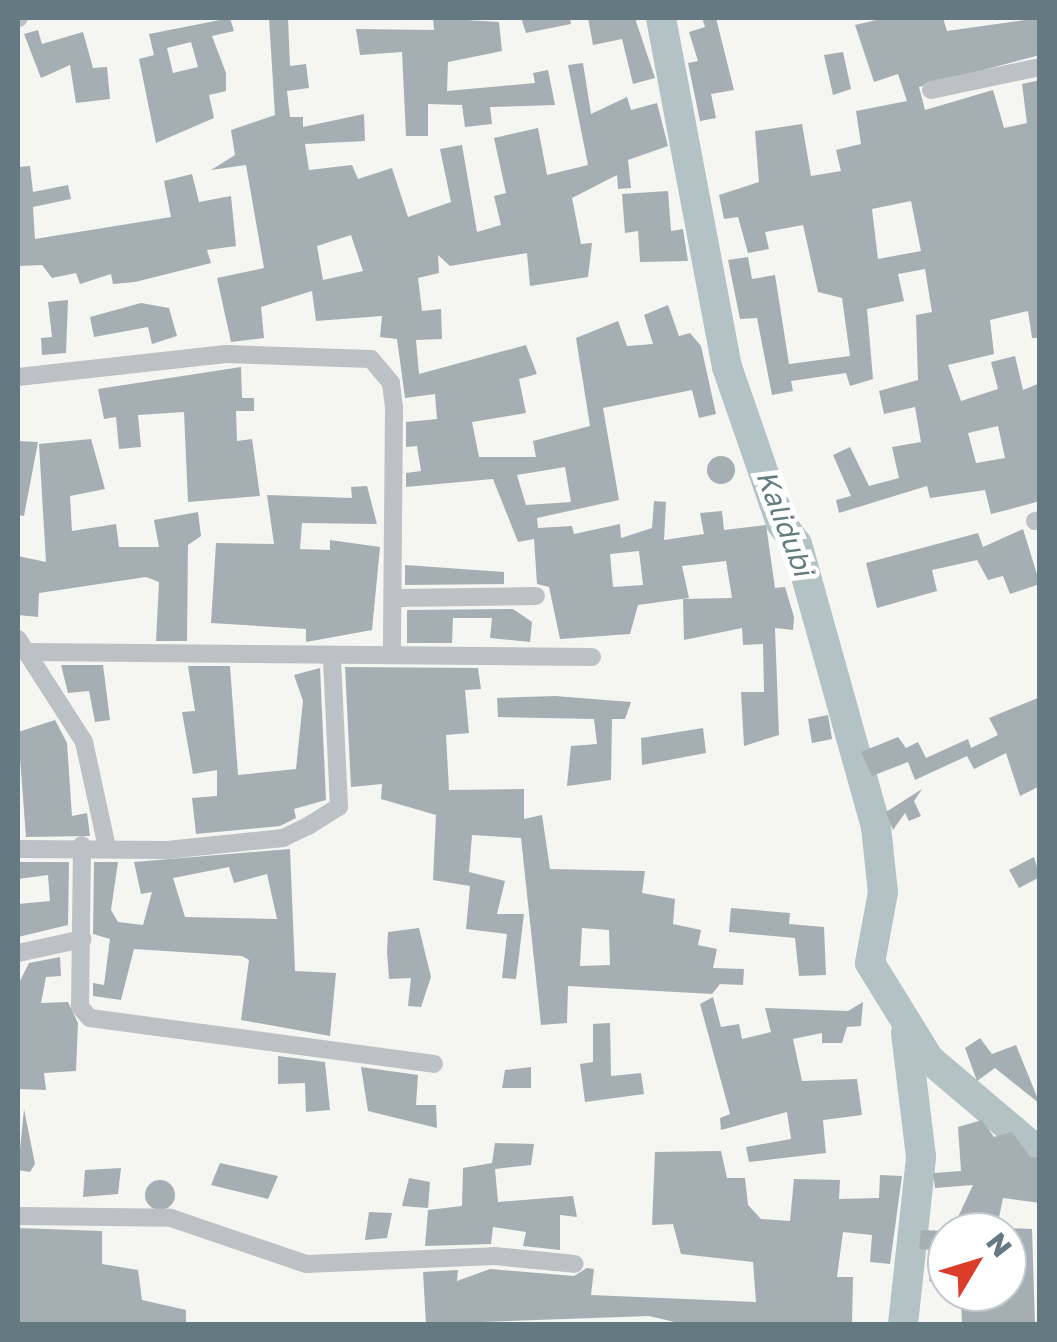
<!DOCTYPE html>
<html>
<head>
<meta charset="utf-8">
<style>
  body { margin:0 }
  #map { position:relative; width:1057px; height:1342px; overflow:hidden; background:#f5f5f2; font-family:"Golos Text",sans-serif }
  div>[style] { position:absolute }
  .river>* { height:30px; margin:-15px; padding:0 15px; transform-origin:15px; border-radius:15px; background:#b3c3c5 }
  .building>* { inset:0; background:#a5afb3 }
  .round { border-radius:50% }
  .street>* { height:18px; margin:-9px; padding:0 9px; transform-origin:9px; border-radius:9px; background:#bbc1c4 }
  span { translate:-50% -50%; white-space:nowrap; text-align:center; line-height:1.15; -webkit-text-stroke:10px #fff; paint-order:stroke }
  .water-label { font-size:28px; color:#617b7f; font-style:italic }
  .frame { position:absolute; inset:0; border:20px solid #657982; pointer-events:none }
  .north { position:absolute; left:927px; top:1212px; width:100px; height:100px; box-sizing:border-box; background:#fff; border:2px solid #c1c9cd; border-radius:50%; rotate:52deg; font-size:28px; font-weight:700; line-height:40px; text-align:center; color:#657982 }
  .north::after { content:''; display:block; margin:auto; width:35px; height:45px; background:#dc3c2a; clip-path:polygon(50% 0,100% 100%,50% 72%,0 100%) }
</style>
</head>
<body>
<div id="map">
  <div class="river">
    <i style="left:661px;top:18px;width:355px;rotate:79.3deg"></i>
    <i style="left:727px;top:367px;width:165px;rotate:70.9deg"></i>
    <i style="left:781px;top:523px;width:26px;rotate:53deg"></i>
    <i style="left:797px;top:544px;width:294px;rotate:74.4deg"></i>
    <i style="left:876px;top:827px;width:65px;rotate:83.9deg"></i>
    <i style="left:883px;top:892px;width:72px;rotate:100.4deg"></i>
    <i style="left:870px;top:963px;width:113px;rotate:58.4deg"></i>
    <i style="left:929px;top:1059px;width:145px;rotate:40.3deg"></i>
    <i style="left:903px;top:1324px;width:168px;rotate:-83.8deg"></i>
    <i style="left:921px;top:1157px;width:125px;rotate:-96.9deg"></i>
  </div>
  <div class="building">
    <i style="clip-path:polygon(evenodd,230px 18px,234px 31px,212px 36px,226px 73px,226px 91px,209px 95px,214px 118px,156px 143px,139px 59px,154px 55px,149px 34px,230px 18px,191px 42px,198px 67px,173px 73px,167px 48px,191px 42px)"></i>
    <i style="clip-path:polygon(evenodd,269px 18px,288px 18px,290px 66px,306px 64px,309px 88px,287px 91px,290px 117px,303px 117px,303px 127px,364px 114px,365px 141px,305px 144px,309px 170px,352px 165px,358px 179px,392px 168px,408px 217px,451px 202px,440px 149px,462px 145px,477px 232px,501px 225px,494px 196px,506px 193px,494px 138px,538px 128px,547px 175px,588px 165px,568px 65px,583px 63px,591px 114px,627px 97px,631px 110px,657px 103px,668px 146px,628px 160px,631px 188px,618px 189px,617px 175px,572px 198px,581px 244px,592px 243px,588px 277px,530px 286px,527px 253px,450px 266px,438px 255px,439px 273px,418px 278px,422px 311px,441px 309px,442px 339px,416px 340px,419px 374px,526px 345px,537px 374px,519px 379px,526px 413px,472px 422px,479px 457px,536px 457px,533px 441px,590px 426px,576px 338px,618px 321px,627px 346px,653px 344px,644px 315px,668px 305px,679px 336px,690px 333px,701px 346px,716px 414px,699px 418px,692px 390px,603px 408px,619px 500px,537px 518px,538px 528px,572px 526px,574px 534px,620px 524px,621px 538px,652px 528px,654px 501px,666px 502px,664px 540px,704px 534px,700px 513px,722px 511px,724px 530px,766px 525px,775px 588px,785px 587px,794px 617px,793px 630px,775px 628px,779px 735px,744px 746px,741px 692px,764px 692px,763px 644px,743px 645px,742px 628px,684px 640px,683px 599px,732px 598px,726px 561px,682px 566px,689px 598px,638px 605px,630px 634px,560px 639px,549px 587px,537px 584px,534px 539px,518px 542px,493px 479px,406px 487px,406px 473px,421px 471px,417px 446px,406px 447px,406px 422px,437px 419px,435px 394px,405px 398px,397px 339px,380px 337px,382px 316px,316px 321px,312px 291px,261px 307px,264px 338px,231px 342px,217px 278px,264px 268px,246px 165px,211px 170px,235px 155px,231px 130px,275px 115px,269px 18px,351px 235px,363px 271px,323px 280px,317px 246px,351px 235px,269px 18px,565px 467px,571px 502px,526px 505px,517px 475px,565px 467px,269px 18px,639px 551px,643px 585px,613px 587px,610px 554px,639px 551px)"></i>
    <i style="clip-path:polygon(433px 18px,499px 22px,502px 51px,448px 62px,447px 91px,535px 83px,533px 73px,548px 70px,555px 105px,490px 107px,492px 124px,465px 127px,462px 105px,428px 104px,428px 136px,406px 136px,402px 52px,360px 55px,356px 29px,434px 30px)"></i>
    <i style="clip-path:polygon(521px 18px,570px 18px,571px 24px,526px 33px)"></i>
    <i style="clip-path:polygon(588px 18px,635px 18px,655px 78px,633px 84px,622px 39px,593px 45px)"></i>
    <i style="clip-path:polygon(702px 18px,716px 18px,734px 90px,711px 94px,716px 118px,700px 121px,688px 63px,698px 61px,689px 32px,705px 27px)"></i>
    <i style="clip-path:polygon(evenodd,885px 18px,943px 18px,947px 31px,1040px 18px,1040px 55px,919px 87px,925px 110px,993px 90px,1004px 128px,1027px 123px,1022px 84px,1040px 80px,1040px 338px,1032px 338px,1028px 311px,990px 320px,994px 354px,948px 365px,961px 401px,998px 389px,991px 362px,1015px 356px,1023px 390px,1040px 383px,1040px 501px,1007px 510px,991px 514px,985px 490px,930px 498px,927px 486px,839px 513px,836px 500px,851px 496px,833px 455px,850px 447px,869px 486px,899px 478px,892px 447px,921px 442px,915px 407px,884px 414px,879px 391px,918px 380px,916px 315px,932px 312px,925px 269px,898px 274px,904px 301px,867px 309px,873px 379px,850px 386px,846px 373px,791px 381px,793px 391px,772px 395px,757px 318px,740px 319px,728px 260px,748px 257px,752px 279px,775px 275px,789px 364px,850px 356px,842px 298px,818px 292px,803px 225px,765px 232px,769px 249px,748px 253px,738px 217px,724px 219px,719px 195px,759px 182px,755px 131px,802px 124px,811px 176px,841px 171px,836px 150px,861px 144px,856px 111px,907px 101px,898px 74px,874px 82px,855px 25px,885px 18px,911px 201px,921px 251px,878px 259px,872px 209px,911px 201px,885px 18px,998px 426px,1005px 458px,976px 463px,968px 433px,998px 426px)"></i>
    <i style="clip-path:polygon(38px 30px,42px 44px,83px 32px,93px 68px,107px 67px,110px 99px,76px 103px,70px 65px,41px 78px,24px 34px)"></i>
    <i style="clip-path:polygon(843px 52px,851px 89px,833px 95px,824px 55px)"></i>
    <i style="clip-path:polygon(30px 166px,33px 192px,68px 185px,71px 199px,33px 207px,35px 239px,171px 217px,164px 181px,192px 174px,199px 202px,231px 196px,236px 246px,207px 250px,211px 263px,135px 282px,113px 284px,111px 274px,80px 284px,76px 273px,52px 278px,42px 265px,18px 266px,18px 167px)"></i>
    <i style="clip-path:polygon(668px 191px,671px 231px,683px 229px,688px 261px,640px 262px,638px 231px,625px 233px,622px 194px)"></i>
    <i style="clip-path:polygon(68px 300px,66px 353px,42px 355px,41px 338px,52px 337px,48px 302px)"></i>
    <i style="clip-path:polygon(141px 303px,169px 308px,177px 336px,152px 344px,148px 327px,94px 337px,90px 317px)"></i>
    <i style="clip-path:polygon(241px 367px,242px 398px,254px 398px,254px 411px,236px 411px,237px 441px,252px 439px,260px 496px,188px 502px,184px 412px,138px 415px,141px 447px,119px 449px,116px 417px,104px 419px,98px 389px)"></i>
    <i style="clip-path:polygon(91px 439px,105px 489px,70px 496px,72px 531px,116px 524px,119px 547px,159px 547px,154px 520px,198px 512px,201px 536px,188px 545px,187px 641px,156px 641px,159px 582px,146px 577px,39px 593px,38px 617px,18px 615px,18px 556px,46px 562px,39px 444px)"></i>
    <i style="clip-path:polygon(18px 441px,38px 442px,24px 516px,18px 515px)"></i>
    <i class="round" style="left:707px;top:456px;width:28px;height:28px"></i>
    <i style="clip-path:polygon(367px 486px,377px 524px,302px 523px,300px 549px,330px 550px,330px 540px,380px 547px,372px 630px,306px 642px,306px 629px,211px 623px,216px 543px,274px 544px,267px 495px,352px 498px,351px 487px)"></i>
    <i style="clip-path:polygon(1023px 529px,1040px 584px,1010px 594px,1003px 576px,988px 580px,977px 560px,932px 570px,937px 591px,877px 608px,866px 563px,978px 533px,983px 547px)"></i>
    <i style="clip-path:polygon(405px 565px,504px 572px,504px 584px,405px 585px)"></i>
    <i style="clip-path:polygon(513px 609px,532px 622px,530px 642px,490px 638px,492px 618px,453px 618px,452px 643px,407px 643px,407px 610px)"></i>
    <i style="clip-path:polygon(61px 665px,103px 665px,110px 720px,95px 722px,89px 691px,68px 693px)"></i>
    <i style="clip-path:polygon(188px 666px,230px 666px,238px 775px,296px 769px,303px 701px,294px 675px,320px 668px,326px 800px,294px 809px,296px 818px,280px 826px,196px 834px,192px 798px,217px 796px,217px 770px,193px 774px,182px 712px,195px 711px)"></i>
    <i style="clip-path:polygon(evenodd,345px 667px,478px 668px,481px 689px,465px 690px,469px 733px,446px 735px,449px 790px,524px 789px,524px 819px,542px 815px,550px 869px,645px 871px,642px 893px,675px 899px,673px 924px,701px 930px,698px 945px,717px 949px,713px 968px,744px 969px,743px 985px,720px 984px,712px 994px,568px 986px,567px 1023px,541px 1025px,521px 838px,472px 835px,469px 872px,505px 881px,497px 914px,524px 914px,516px 979px,502px 978px,507px 934px,466px 929px,470px 886px,433px 880px,436px 815px,381px 799px,382px 784px,351px 787px,345px 667px,582px 928px,609px 930px,610px 965px,580px 966px,582px 928px)"></i>
    <i style="clip-path:polygon(555px 696px,631px 702px,625px 719px,612px 719px,611px 780px,567px 786px,571px 746px,597px 744px,594px 719px,498px 717px,497px 698px)"></i>
    <i style="clip-path:polygon(1040px 697px,1040px 786px,1020px 796px,1006px 753px,974px 769px,967px 756px,915px 780px,908px 762px,872px 776px,861px 752px,898px 737px,906px 748px,918px 742px,926px 758px,968px 739px,971px 748px,998px 735px,989px 718px)"></i>
    <i style="clip-path:polygon(828px 715px,832px 739px,812px 743px,808px 719px)"></i>
    <i style="clip-path:polygon(55px 720px,67px 743px,72px 816px,87px 813px,90px 836px,26px 837px,18px 732px)"></i>
    <i style="clip-path:polygon(703px 728px,706px 753px,642px 765px,641px 738px)"></i>
    <i style="clip-path:polygon(922px 789px,914px 801px,921px 816px,909px 821px,905px 813px,893px 830px,886px 812px)"></i>
    <i style="clip-path:polygon(evenodd,290px 849px,295px 971px,336px 973px,330px 1036px,241px 1020px,249px 960px,242px 956px,134px 949px,121px 1000px,93px 996px,93px 983px,104px 985px,110px 939px,93px 934px,94px 862px,118px 862px,111px 910px,118px 922px,143px 925px,152px 892px,141px 894px,134px 862px,290px 849px,229px 867px,234px 883px,267px 874px,277px 919px,185px 917px,173px 878px,229px 867px)"></i>
    <i style="clip-path:polygon(1034px 857px,1040px 877px,1019px 888px,1009px 870px)"></i>
    <i style="clip-path:polygon(18px 862px,69px 862px,68px 925px,18px 937px,18px 904px,50px 901px,48px 875px,18px 879px)"></i>
    <i style="clip-path:polygon(731px 908px,790px 913px,789px 924px,824px 927px,826px 975px,799px 976px,795px 938px,729px 932px)"></i>
    <i style="clip-path:polygon(419px 928px,431px 977px,421px 1007px,408px 1006px,411px 978px,389px 979px,387px 952px,388px 932px)"></i>
    <i style="clip-path:polygon(60px 957px,61px 976px,46px 977px,41px 1003px,68px 1002px,78px 1023px,76px 1071px,44px 1073px,46px 1090px,18px 1089px,18px 985px,29px 963px)"></i>
    <i style="clip-path:polygon(713px 997px,721px 1027px,739px 1024px,742px 1039px,771px 1032px,765px 1008px,848px 1011px,863px 1002px,861px 1026px,847px 1027px,842px 1043px,822px 1043px,822px 1033px,793px 1039px,802px 1081px,857px 1079px,862px 1115px,823px 1120px,826px 1153px,749px 1162px,746px 1147px,791px 1139px,787px 1112px,721px 1130px,720px 1118px,730px 1114px,700px 1004px)"></i>
    <i style="clip-path:polygon(610px 1023px,611px 1076px,641px 1073px,644px 1094px,585px 1102px,580px 1064px,593px 1062px,593px 1024px)"></i>
    <i style="clip-path:polygon(980px 1038px,992px 1054px,1016px 1045px,1040px 1104px,995px 1068px,977px 1081px,965px 1048px)"></i>
    <i style="clip-path:polygon(278px 1056px,325px 1062px,330px 1110px,306px 1112px,305px 1083px,278px 1084px)"></i>
    <i style="clip-path:polygon(361px 1067px,418px 1075px,416px 1105px,436px 1105px,437px 1128px,368px 1111px)"></i>
    <i style="clip-path:polygon(531px 1067px,531px 1088px,502px 1088px,505px 1070px)"></i>
    <i style="clip-path:polygon(24px 1109px,35px 1164px,30px 1172px,18px 1170px)"></i>
    <i style="clip-path:polygon(982px 1120px,994px 1137px,1012px 1132px,1031px 1158px,1040px 1156px,1040px 1203px,1003px 1198px,996px 1232px,951px 1232px,973px 1185px,935px 1188px,933px 1173px,961px 1171px,958px 1127px)"></i>
    <i style="clip-path:polygon(495px 1143px,534px 1144px,531px 1165px,495px 1169px,498px 1202px,573px 1196px,577px 1217px,560px 1215px,560px 1250px,523px 1246px,526px 1232px,493px 1227px,491px 1244px,425px 1246px,428px 1210px,462px 1206px,463px 1168px,492px 1163px)"></i>
    <i style="clip-path:polygon(721px 1151px,727px 1178px,745px 1178px,748px 1205px,761px 1219px,790px 1221px,794px 1179px,840px 1180px,839px 1199px,879px 1198px,880px 1175px,902px 1176px,890px 1264px,870px 1262px,872px 1235px,843px 1232px,837px 1277px,853px 1277px,852px 1324px,683px 1324px,649px 1316px,426px 1324px,423px 1272px,458px 1270px,457px 1281px,490px 1269px,574px 1276px,587px 1268px,594px 1269px,591px 1295px,756px 1302px,753px 1262px,681px 1254px,673px 1224px,652px 1225px,655px 1152px)"></i>
    <i style="clip-path:polygon(220px 1163px,278px 1176px,268px 1199px,211px 1185px)"></i>
    <i style="clip-path:polygon(121px 1168px,118px 1194px,83px 1197px,85px 1170px)"></i>
    <i style="clip-path:polygon(409px 1178px,430px 1182px,428px 1208px,402px 1206px)"></i>
    <i class="round" style="left:145px;top:1180px;width:30px;height:30px"></i>
    <i style="clip-path:polygon(369px 1212px,392px 1213px,387px 1238px,365px 1240px)"></i>
    <i style="clip-path:polygon(18px 1228px,102px 1231px,102px 1264px,138px 1270px,142px 1300px,186px 1310px,186px 1324px,18px 1324px)"></i>
    <i style="clip-path:polygon(1007px 1228px,1032px 1229px,1035px 1324px,962px 1324px,961px 1301px,1007px 1300px)"></i>
    <i style="clip-path:polygon(921px 1230px,947px 1231px,947px 1284px,929px 1281px,932px 1250px,919px 1249px)"></i>
  </div>
  <div class="street">
    <i style="left:18px;top:18px;width:1px"></i>
    <i style="left:931px;top:90px;width:111px;rotate:-11.9deg"></i>
    <i style="left:18px;top:377px;width:209px;rotate:-6.3deg"></i>
    <i style="left:226px;top:354px;width:145px;rotate:2deg"></i>
    <i style="left:371px;top:359px;width:31px;rotate:50deg"></i>
    <i style="left:391px;top:383px;width:26px;rotate:83deg"></i>
    <i style="left:394px;top:409px;width:244px;rotate:90.5deg"></i>
    <i style="left:1035px;top:521px;width:5px;rotate:-11deg"></i>
    <i style="left:395px;top:598px;width:141px;rotate:-0.8deg"></i>
    <i style="left:18px;top:639px;width:122px;rotate:57.3deg"></i>
    <i style="left:84px;top:742px;width:103px;rotate:77.7deg"></i>
    <i style="left:26px;top:652px;width:566px;rotate:0.51deg"></i>
    <i style="left:82px;top:845px;width:162px;rotate:90.7deg"></i>
    <i style="left:80px;top:1007px;width:15px;rotate:48deg"></i>
    <i style="left:90px;top:1018px;width:347px;rotate:7.6deg"></i>
    <i style="left:18px;top:849px;width:149px;rotate:0.4deg"></i>
    <i style="left:167px;top:850px;width:117px;rotate:-5.9deg"></i>
    <i style="left:283px;top:838px;width:28px;rotate:-26deg"></i>
    <i style="left:308px;top:826px;width:36px;rotate:-32deg"></i>
    <i style="left:339px;top:807px;width:150px;rotate:-92.7deg"></i>
    <i style="left:18px;top:953px;width:66px;rotate:-12.3deg"></i>
    <i style="left:18px;top:1216px;width:153px;rotate:0.7deg"></i>
    <i style="left:171px;top:1218px;width:143px;rotate:18.8deg"></i>
    <i style="left:306px;top:1264px;width:188px;rotate:-2.4deg"></i>
    <i style="left:494px;top:1256px;width:81px;rotate:5.6deg"></i>
  </div>
  <div class="water-label">
    <span style="left:785px;top:523px;rotate:69deg">Kalidubi</span>
  </div>
  <div class="frame"></div>
  <div class="north">N</div>
</div>
</body>
</html>
